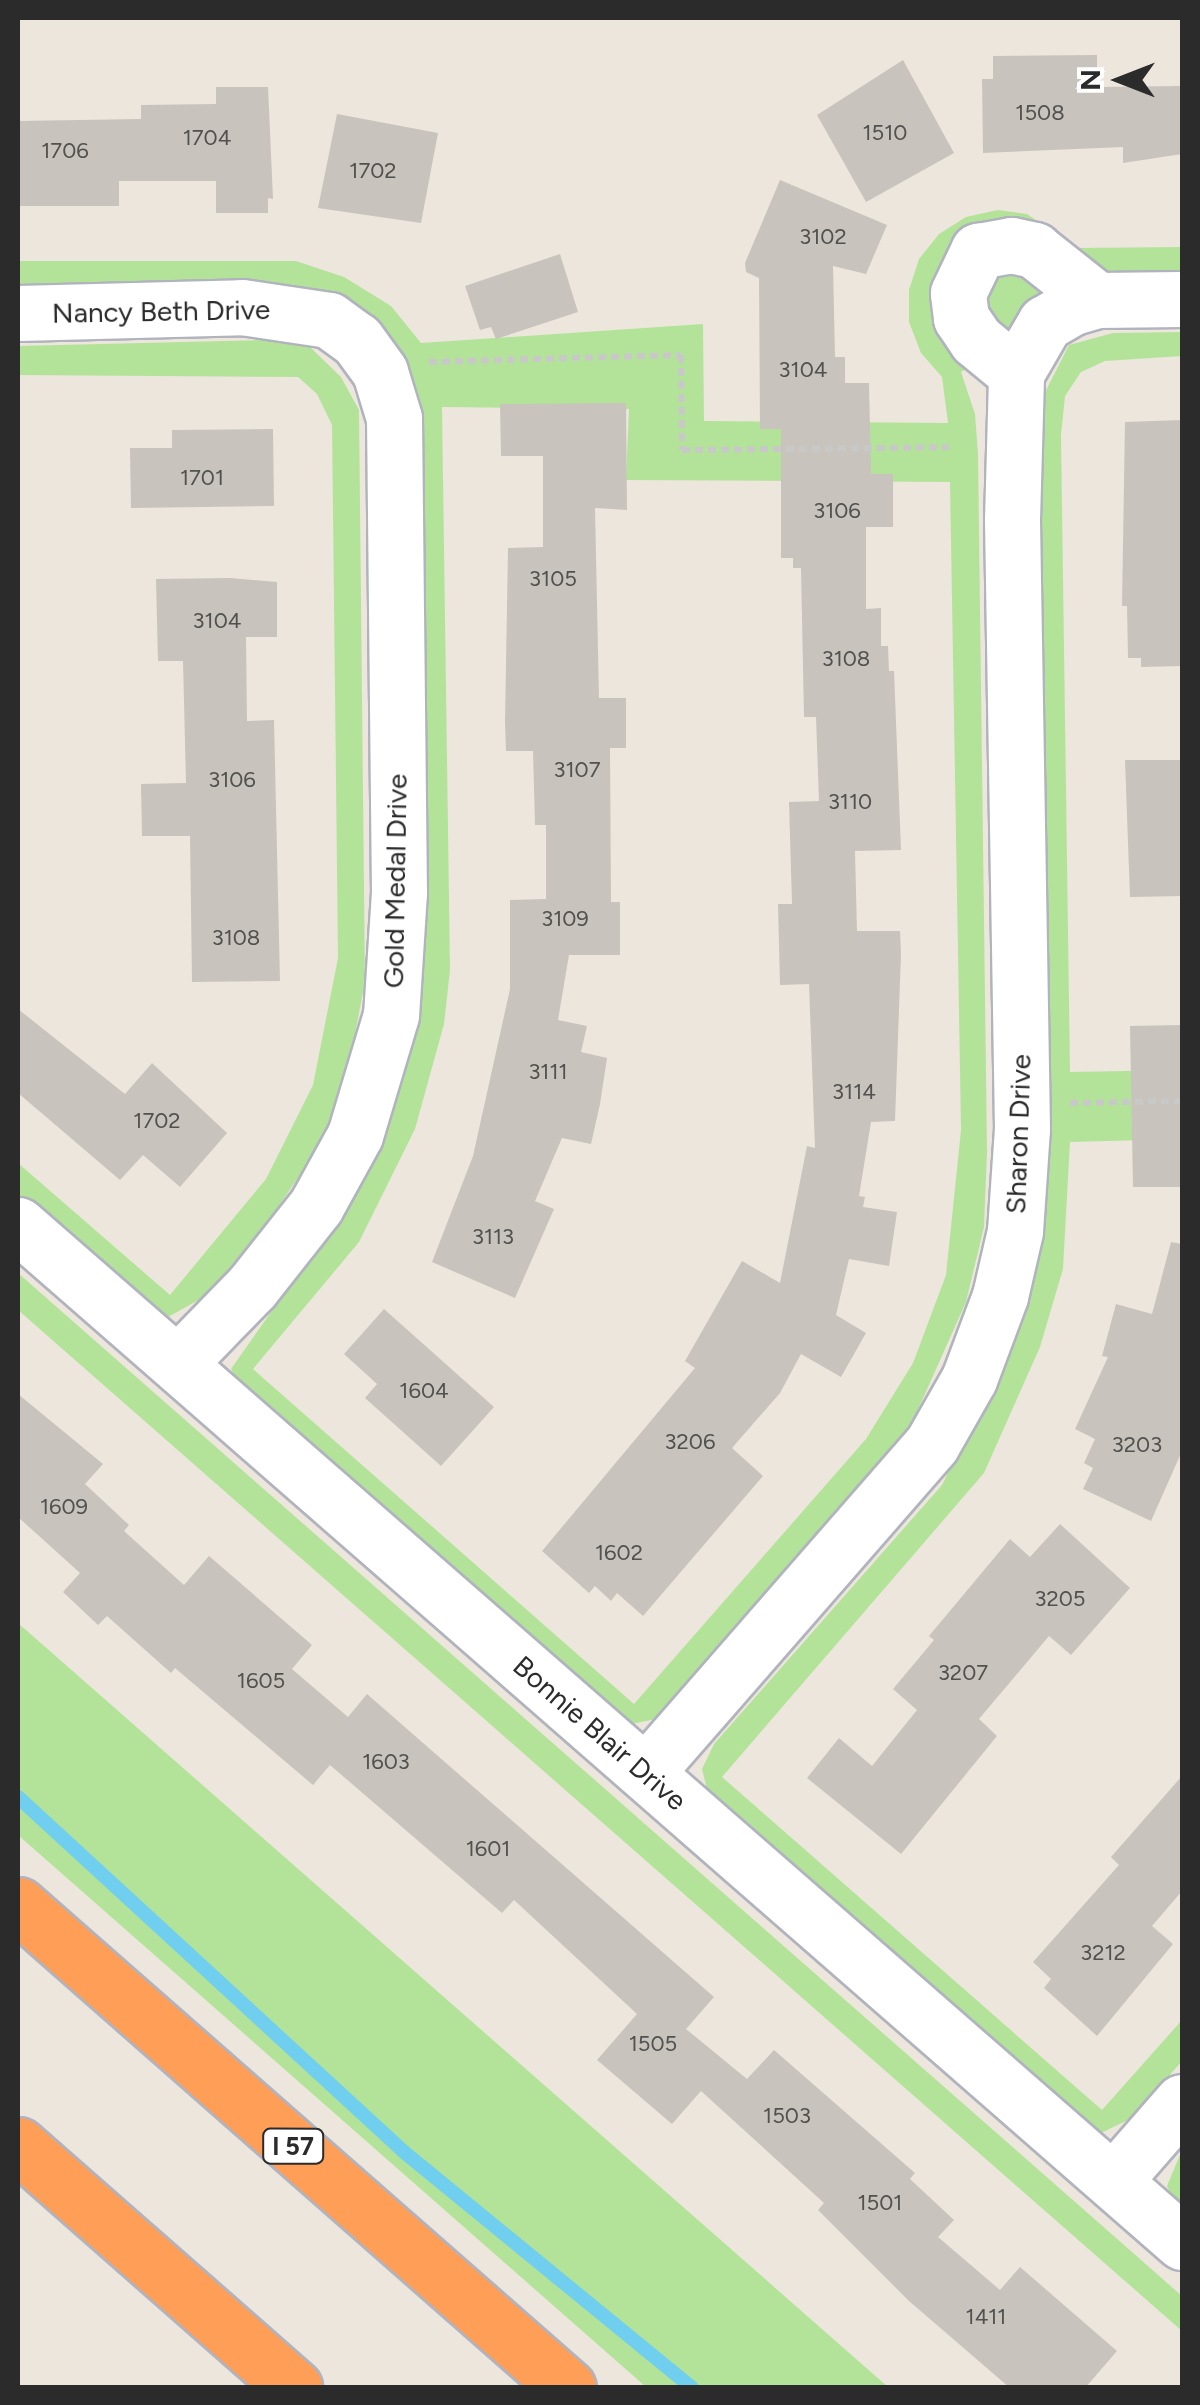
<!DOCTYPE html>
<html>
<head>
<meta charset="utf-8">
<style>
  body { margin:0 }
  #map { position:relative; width:1200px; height:2405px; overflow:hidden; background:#ede6dd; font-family:Figtree,sans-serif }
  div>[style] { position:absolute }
  .green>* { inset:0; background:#b3e399 }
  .stream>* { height:14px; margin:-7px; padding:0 7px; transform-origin:7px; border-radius:7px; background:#70ceee }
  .building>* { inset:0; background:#c8c3bc }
  .path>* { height:6px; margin-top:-3px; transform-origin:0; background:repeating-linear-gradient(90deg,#c8c8c8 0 8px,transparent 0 13px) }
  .roads { filter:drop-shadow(2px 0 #b1b3be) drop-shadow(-2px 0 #b1b3be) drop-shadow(0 2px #b1b3be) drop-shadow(0 -2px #b1b3be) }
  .minor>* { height:55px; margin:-27.5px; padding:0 27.5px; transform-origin:27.5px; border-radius:27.5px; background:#fff }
  .highway>* { height:55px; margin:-27.5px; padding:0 27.5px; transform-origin:27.5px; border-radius:27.5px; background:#fe9e57 }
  span { translate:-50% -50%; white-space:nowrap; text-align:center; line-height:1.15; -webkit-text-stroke:8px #fff; paint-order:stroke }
  .number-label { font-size:22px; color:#52514f }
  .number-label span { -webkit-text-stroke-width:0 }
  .shield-label span { padding:2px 8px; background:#fff; border:2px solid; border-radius:8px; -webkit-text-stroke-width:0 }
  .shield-label { font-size:25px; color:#2b2b2b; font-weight:700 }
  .street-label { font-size:28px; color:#2b2b2b }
  .frame { position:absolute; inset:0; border:20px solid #2b2b2b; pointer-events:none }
  .north { position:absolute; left:1070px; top:30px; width:100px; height:100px; -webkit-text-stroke:8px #fff; paint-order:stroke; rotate:270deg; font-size:28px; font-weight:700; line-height:40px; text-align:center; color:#2b2b2b }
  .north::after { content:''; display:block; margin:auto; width:35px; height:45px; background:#2b2b2b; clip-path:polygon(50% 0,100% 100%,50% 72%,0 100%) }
</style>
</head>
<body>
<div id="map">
  <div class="green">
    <i style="clip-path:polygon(evenodd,998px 210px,1027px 214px,1076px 248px,1182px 247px,1182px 277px,1099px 278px,961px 372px,975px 414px,978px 454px,987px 1151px,984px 1227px,966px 1302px,912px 1423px,666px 1717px,626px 1725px,248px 1402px,231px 1369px,368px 1174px,392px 1111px,416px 1018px,423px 958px,416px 463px,389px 350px,18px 292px,18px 261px,296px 261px,344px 277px,391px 306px,421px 343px,703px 324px,704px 421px,948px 423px,942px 377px,921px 353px,909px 322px,909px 290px,919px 259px,939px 234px,966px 217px,998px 210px,442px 407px,629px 409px,626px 480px,950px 482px,961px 1130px,946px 1275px,913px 1363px,866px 1439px,634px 1704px,253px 1369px,359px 1242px,415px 1129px,444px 1024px,450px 970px,442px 407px)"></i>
    <i style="clip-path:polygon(1182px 332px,1182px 356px,1105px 361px,1081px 372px,1065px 396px,1061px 435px,1070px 1072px,1182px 1070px,1182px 1139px,1070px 1142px,1063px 1269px,1040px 1347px,984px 1473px,722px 1777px,1102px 2110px,1182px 2020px,1182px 2061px,1132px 2118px,1101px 2133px,1070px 2122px,711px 1805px,702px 1769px,714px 1744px,942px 1485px,1023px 1316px,1042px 1237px,1033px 416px,1069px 345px,1113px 333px)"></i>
    <i style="clip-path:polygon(263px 340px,310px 347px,341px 377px,359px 410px,365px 982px,349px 1065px,320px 1145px,264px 1228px,204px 1297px,168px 1317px,18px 1197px,18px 1163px,170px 1295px,266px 1179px,313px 1085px,338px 958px,332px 425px,317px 394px,298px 377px,18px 375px,18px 346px)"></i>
    <i style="clip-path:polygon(18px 1273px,1182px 2296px,1182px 2331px,18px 1310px)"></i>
    <i style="clip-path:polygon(18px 1623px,888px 2387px,646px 2387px,18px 1835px)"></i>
    <i style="clip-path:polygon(1182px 2150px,1182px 2221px,1167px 2186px)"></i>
  </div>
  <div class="stream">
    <i style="left:18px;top:1797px;width:524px;rotate:42.6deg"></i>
    <i style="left:404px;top:2152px;width:372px;rotate:39.3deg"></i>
  </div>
  <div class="building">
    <i style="clip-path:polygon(1097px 55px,1097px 87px,1182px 86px,1182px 154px,1123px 163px,1123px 147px,983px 153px,982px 79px,993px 79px,993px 56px)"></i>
    <i style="clip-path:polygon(903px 60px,954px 153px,866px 202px,817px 115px)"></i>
    <i style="clip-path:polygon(216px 87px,268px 87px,273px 199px,268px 198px,268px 213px,216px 213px,216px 181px,119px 181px,119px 206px,18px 206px,18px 121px,141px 119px,141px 105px,216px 104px)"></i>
    <i style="clip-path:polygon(337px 114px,438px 133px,421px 223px,318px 208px)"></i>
    <i style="clip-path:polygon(780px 180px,887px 225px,866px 274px,833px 266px,835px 357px,845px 357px,845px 383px,869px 383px,871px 474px,893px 474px,893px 527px,866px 527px,866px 609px,881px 608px,881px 646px,888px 646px,889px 671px,894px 671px,901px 850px,855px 851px,857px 931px,900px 931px,901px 954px,895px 1121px,871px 1122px,859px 1196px,865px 1197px,863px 1207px,897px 1212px,889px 1266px,849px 1259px,836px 1315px,866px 1333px,841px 1377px,801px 1354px,780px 1393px,732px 1448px,763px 1476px,643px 1616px,617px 1593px,611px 1601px,595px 1586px,589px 1593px,542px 1551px,695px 1368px,685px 1361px,742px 1261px,780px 1283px,807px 1146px,815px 1148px,809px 984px,780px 985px,778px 904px,792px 904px,789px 802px,819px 801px,816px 717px,804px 717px,801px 568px,793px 568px,793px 558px,781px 558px,781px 429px,760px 429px,759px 278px,746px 272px,745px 263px)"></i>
    <i style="clip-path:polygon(560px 254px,578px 312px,496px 339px,491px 327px,480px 330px,465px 286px)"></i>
    <i style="clip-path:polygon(626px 403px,627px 510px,595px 508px,599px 698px,626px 698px,626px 748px,610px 748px,611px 902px,620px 902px,620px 955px,569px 955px,558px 1020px,587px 1026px,581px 1052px,607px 1058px,600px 1104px,591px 1144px,562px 1138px,535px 1201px,554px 1209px,515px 1298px,432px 1262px,473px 1156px,510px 989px,510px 900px,546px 899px,546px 825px,535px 825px,533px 751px,506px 751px,505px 722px,508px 548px,543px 547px,543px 456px,501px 456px,500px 404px)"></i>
    <i style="clip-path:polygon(1182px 420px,1182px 666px,1141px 667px,1141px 658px,1128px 658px,1127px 606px,1122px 606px,1125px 422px)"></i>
    <i style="clip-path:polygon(273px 429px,274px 506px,131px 508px,130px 448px,172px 448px,172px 430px)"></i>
    <i style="clip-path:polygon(230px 578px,277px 582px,277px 637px,246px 637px,247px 721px,274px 720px,280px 981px,192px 982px,190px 836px,142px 836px,141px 784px,186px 783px,183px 661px,158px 661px,156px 579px)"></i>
    <i style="clip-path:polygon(1125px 760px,1182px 760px,1182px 896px,1130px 897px)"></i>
    <i style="clip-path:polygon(18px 1009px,125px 1094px,152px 1063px,227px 1133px,180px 1187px,143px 1155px,120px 1180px,18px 1093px)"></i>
    <i style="clip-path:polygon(1182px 1025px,1182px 1187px,1133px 1187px,1130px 1026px)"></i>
    <i style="clip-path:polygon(1171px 1242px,1182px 1244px,1182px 1451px,1151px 1521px,1083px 1489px,1093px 1468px,1084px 1463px,1095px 1439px,1075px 1429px,1108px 1357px,1102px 1356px,1116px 1304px,1152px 1314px)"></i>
    <i style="clip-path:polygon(384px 1309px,494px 1407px,441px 1466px,365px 1398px,377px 1384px,344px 1354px)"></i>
    <i style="clip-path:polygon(18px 1394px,103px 1464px,85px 1484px,129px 1525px,124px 1531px,184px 1585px,209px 1556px,312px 1645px,292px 1669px,348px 1717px,367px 1694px,714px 1997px,686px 2029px,747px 2079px,774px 2050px,915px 2173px,910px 2179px,954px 2220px,938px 2237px,1000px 2290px,1020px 2267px,1117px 2351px,1085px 2388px,1010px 2388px,909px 2301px,818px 2210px,824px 2203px,701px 2091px,672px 2124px,597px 2060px,637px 2014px,514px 1900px,502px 1913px,330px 1765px,313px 1785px,175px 1668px,171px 1673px,107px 1616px,98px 1625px,63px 1592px,80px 1573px,18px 1517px)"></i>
    <i style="clip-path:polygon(1060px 1524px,1130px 1588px,1071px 1655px,1049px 1636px,979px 1719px,997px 1736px,901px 1854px,807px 1778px,839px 1738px,872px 1766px,917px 1710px,893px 1689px,934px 1640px,929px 1636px,1010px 1539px,1030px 1557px)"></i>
    <i style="clip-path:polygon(1182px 1776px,1182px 1891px,1152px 1926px,1173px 1944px,1097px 2036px,1044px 1988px,1051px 1979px,1033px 1962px,1119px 1865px,1111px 1857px)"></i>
  </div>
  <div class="path">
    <i style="left:429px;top:362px;width:252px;rotate:-1.6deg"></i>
    <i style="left:681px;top:355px;width:95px;rotate:89.4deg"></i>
    <i style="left:682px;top:450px;width:267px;rotate:-0.6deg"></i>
    <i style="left:1070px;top:1103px;width:112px;rotate:-1deg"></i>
  </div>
  <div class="roads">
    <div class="minor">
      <i style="left:18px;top:313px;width:224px;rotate:-1.5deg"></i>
      <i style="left:242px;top:307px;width:88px;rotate:8.5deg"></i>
      <i style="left:329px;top:320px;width:34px;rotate:36deg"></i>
      <i style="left:357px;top:340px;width:39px;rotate:54deg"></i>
      <i style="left:380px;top:372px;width:48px;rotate:73.1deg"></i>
      <i style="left:394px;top:418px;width:474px;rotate:89.4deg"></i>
      <i style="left:399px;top:892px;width:123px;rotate:93.7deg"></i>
      <i style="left:391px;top:1015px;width:125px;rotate:106.7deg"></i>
      <i style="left:355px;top:1135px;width:81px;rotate:118.8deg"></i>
      <i style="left:316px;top:1206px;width:103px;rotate:128.3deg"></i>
      <i style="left:252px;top:1287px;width:107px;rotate:134.2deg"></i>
      <i style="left:1016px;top:373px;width:52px;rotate:-140.5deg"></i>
      <i style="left:976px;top:340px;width:27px;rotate:-124deg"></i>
      <i style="left:961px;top:318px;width:25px;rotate:-97deg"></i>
      <i style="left:958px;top:293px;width:47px;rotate:-64.5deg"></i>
      <i style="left:978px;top:251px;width:34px;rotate:-10deg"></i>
      <i style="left:1011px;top:245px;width:24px;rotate:12deg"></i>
      <i style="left:1034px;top:250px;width:80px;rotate:38.4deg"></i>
      <i style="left:18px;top:1225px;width:1546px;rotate:41.14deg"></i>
      <i style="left:646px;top:1772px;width:435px;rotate:-48.9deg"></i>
      <i style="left:932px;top:1444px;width:75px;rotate:-60.4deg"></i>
      <i style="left:969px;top:1379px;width:89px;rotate:-69.5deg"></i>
      <i style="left:1000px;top:1296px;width:67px;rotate:-77deg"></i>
      <i style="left:1015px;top:1231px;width:102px;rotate:-86.1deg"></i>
      <i style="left:1022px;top:1129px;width:609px;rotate:-90.94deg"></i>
      <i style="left:1012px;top:520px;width:147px;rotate:-88.4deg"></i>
      <i style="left:1016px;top:373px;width:58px;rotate:-59.9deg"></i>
      <i style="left:1045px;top:323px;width:32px;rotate:-30deg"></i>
      <i style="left:1073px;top:307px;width:25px;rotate:-16deg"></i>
      <i style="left:1097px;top:300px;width:85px;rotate:-0.7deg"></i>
      <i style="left:1113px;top:2181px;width:105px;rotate:-48.9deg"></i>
    </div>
    <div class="highway">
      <i style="left:18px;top:1905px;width:732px;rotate:41.29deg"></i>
      <i style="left:18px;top:2145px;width:368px;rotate:41.3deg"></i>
    </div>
  </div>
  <div class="number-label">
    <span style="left:1040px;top:113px">1508</span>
    <span style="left:885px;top:133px">1510</span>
    <span style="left:207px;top:138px">1704</span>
    <span style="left:65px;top:151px">1706</span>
    <span style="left:373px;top:171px">1702</span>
    <span style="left:823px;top:237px">3102</span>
    <span style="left:803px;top:370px">3104</span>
    <span style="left:202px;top:478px">1701</span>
    <span style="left:837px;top:511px">3106</span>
    <span style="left:553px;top:579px">3105</span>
    <span style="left:217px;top:621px">3104</span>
    <span style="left:846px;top:659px">3108</span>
    <span style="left:577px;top:770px">3107</span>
    <span style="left:232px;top:780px">3106</span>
    <span style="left:850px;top:802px">3110</span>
    <span style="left:565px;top:919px">3109</span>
    <span style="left:236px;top:938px">3108</span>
    <span style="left:548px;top:1072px">3111</span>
    <span style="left:854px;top:1092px">3114</span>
    <span style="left:157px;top:1121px">1702</span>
    <span style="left:493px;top:1237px">3113</span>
    <span style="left:424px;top:1391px">1604</span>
    <span style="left:690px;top:1442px">3206</span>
    <span style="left:1137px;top:1445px">3203</span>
    <span style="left:64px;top:1507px">1609</span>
    <span style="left:619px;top:1553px">1602</span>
    <span style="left:1060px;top:1599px">3205</span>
    <span style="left:963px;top:1673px">3207</span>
    <span style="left:261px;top:1681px">1605</span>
    <span style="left:386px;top:1762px">1603</span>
    <span style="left:488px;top:1849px">1601</span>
    <span style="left:1103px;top:1953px">3212</span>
    <span style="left:653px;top:2044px">1505</span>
    <span style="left:787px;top:2116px">1503</span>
    <span style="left:880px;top:2203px">1501</span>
    <span style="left:986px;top:2317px">1411</span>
  </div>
  <div class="shield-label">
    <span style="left:293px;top:2146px">I 57</span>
  </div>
  <div class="street-label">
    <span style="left:161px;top:311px;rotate:-1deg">Nancy Beth Drive</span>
    <span style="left:395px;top:881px;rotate:-89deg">Gold Medal Drive</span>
    <span style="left:1018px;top:1134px;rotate:-88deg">Sharon Drive</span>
    <span style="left:600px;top:1733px;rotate:41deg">Bonnie Blair Drive</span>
  </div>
  <div class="frame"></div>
  <div class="north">N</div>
</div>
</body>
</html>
